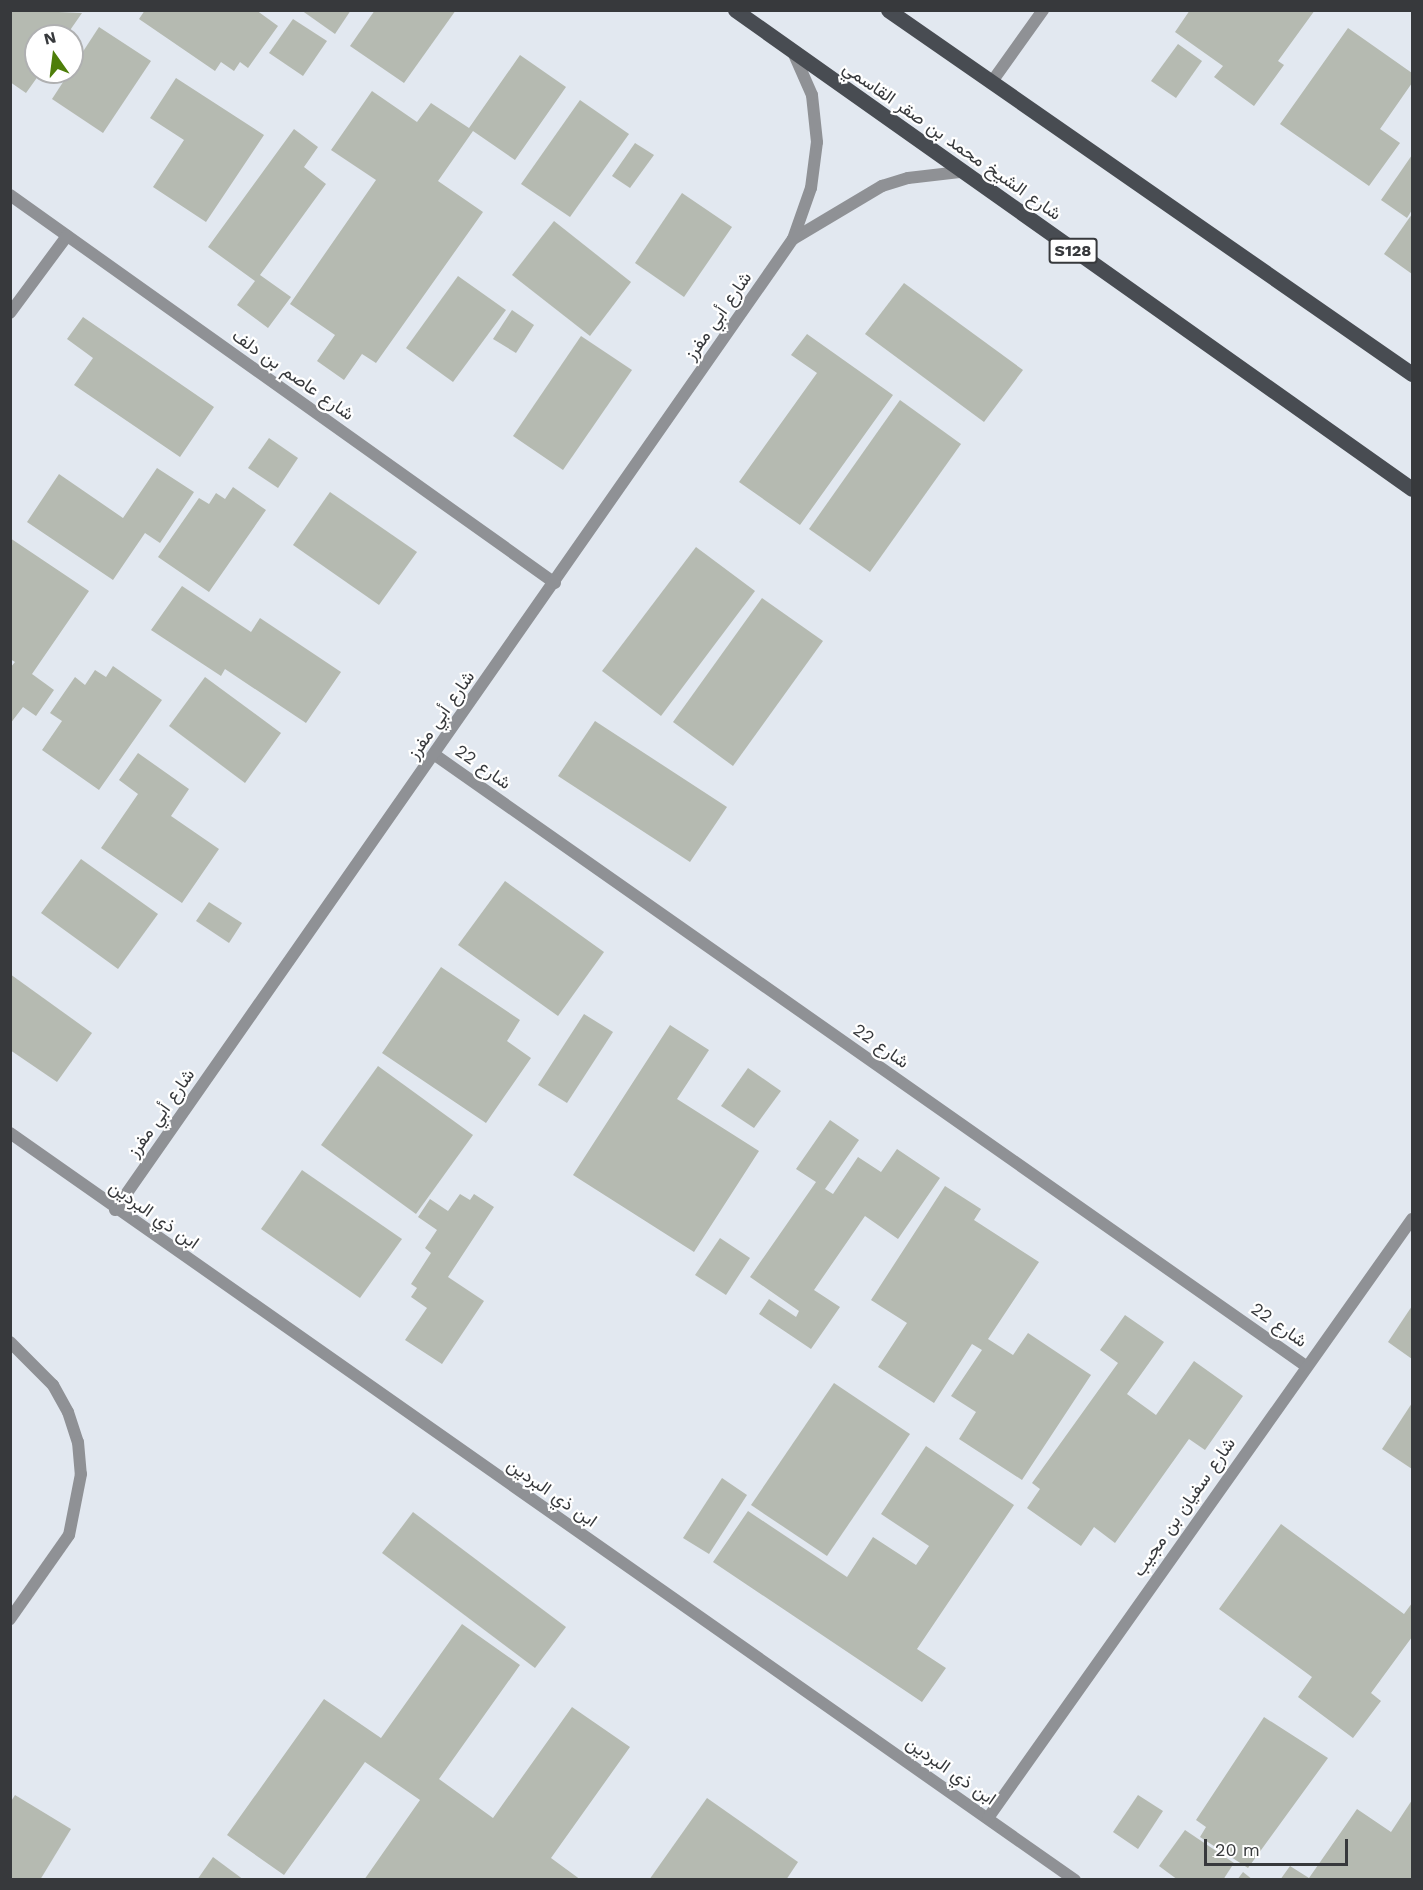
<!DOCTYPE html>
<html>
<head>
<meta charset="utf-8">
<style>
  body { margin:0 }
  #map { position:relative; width:1423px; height:1890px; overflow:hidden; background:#e2e8f0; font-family:"Work Sans",Vazirmatn,sans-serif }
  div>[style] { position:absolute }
  .building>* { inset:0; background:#b5bab1 }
  .lane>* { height:12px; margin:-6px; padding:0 6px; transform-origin:6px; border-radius:6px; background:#8f9195 }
  .street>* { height:12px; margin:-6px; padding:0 6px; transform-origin:6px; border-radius:6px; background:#8f9195 }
  .primary>* { height:15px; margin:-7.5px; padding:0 7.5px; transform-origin:7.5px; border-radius:7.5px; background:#484c52 }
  span { translate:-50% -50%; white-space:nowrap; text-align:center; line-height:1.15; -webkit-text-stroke:4.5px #fff; paint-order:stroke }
  .shield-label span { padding:2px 4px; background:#fff; border:2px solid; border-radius:4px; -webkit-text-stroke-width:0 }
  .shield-label { font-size:16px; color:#37393c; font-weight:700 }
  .street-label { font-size:18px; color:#37393c }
  .frame { position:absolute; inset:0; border:12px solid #37393c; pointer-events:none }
  .north { position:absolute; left:24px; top:24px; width:60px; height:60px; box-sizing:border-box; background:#fff; border:2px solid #afb0b1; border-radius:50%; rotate:346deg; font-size:16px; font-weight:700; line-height:24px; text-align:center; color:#37393c }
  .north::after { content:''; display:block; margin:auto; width:21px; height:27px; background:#4e7e0a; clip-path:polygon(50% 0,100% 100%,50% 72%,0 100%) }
  .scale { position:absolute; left:1204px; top:1839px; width:144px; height:27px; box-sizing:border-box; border:3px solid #37393c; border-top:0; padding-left:8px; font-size:18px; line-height:21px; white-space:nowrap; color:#37393c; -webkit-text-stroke:4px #fff; paint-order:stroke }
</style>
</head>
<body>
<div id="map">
  <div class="building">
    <i style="clip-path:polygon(12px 10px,82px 13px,66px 36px,36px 36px,36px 72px,41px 72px,26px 93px,10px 82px)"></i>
    <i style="clip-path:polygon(145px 10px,256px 10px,278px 26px,248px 68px,240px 62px,234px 71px,221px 62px,215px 71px,139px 19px)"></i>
    <i style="clip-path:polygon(301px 10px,351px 10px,335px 34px)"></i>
    <i style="clip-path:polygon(375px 10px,456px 10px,404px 83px,350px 46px)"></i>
    <i style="clip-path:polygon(1190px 10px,1315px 10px,1278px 61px,1284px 65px,1254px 106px,1214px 77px,1223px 66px,1175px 32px)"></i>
    <i style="clip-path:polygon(293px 19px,327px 41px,303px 76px,269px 53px)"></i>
    <i style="clip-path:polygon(99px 27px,151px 61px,103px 133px,52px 99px)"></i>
    <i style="clip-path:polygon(1348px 28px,1412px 73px,1412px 83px,1380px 129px,1400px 143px,1369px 186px,1280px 124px)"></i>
    <i style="clip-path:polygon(1178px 44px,1202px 61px,1176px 98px,1151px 81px)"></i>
    <i style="clip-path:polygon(520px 55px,566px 87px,515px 160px,473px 131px,438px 181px,483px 212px,376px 363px,362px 354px,344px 380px,317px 361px,335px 335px,290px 304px,376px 180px,331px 150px,372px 91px,417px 122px,431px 103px,469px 128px)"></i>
    <i style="clip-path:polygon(176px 78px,264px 135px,206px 222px,153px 187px,184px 140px,150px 118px)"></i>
    <i style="clip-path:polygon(580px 100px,629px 134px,570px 217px,521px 184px)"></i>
    <i style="clip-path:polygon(294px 129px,318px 147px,304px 167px,326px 184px,260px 275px,291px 297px,268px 328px,237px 305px,255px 281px,208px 247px)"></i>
    <i style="clip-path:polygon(635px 143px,654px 155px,630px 188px,612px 176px)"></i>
    <i style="clip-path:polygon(1412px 155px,1412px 210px,1407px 218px,1381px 200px)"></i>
    <i style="clip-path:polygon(682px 193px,732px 227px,684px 297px,635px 263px)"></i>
    <i style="clip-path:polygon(1412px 214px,1412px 274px,1384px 254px)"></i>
    <i style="clip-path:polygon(554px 221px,631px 282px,590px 336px,512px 275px)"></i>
    <i style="clip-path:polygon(458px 276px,506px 310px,453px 382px,406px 348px)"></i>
    <i style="clip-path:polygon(904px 283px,1023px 370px,984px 422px,865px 334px)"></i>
    <i style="clip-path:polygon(512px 310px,534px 325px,516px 353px,493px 339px)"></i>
    <i style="clip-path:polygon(83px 317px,214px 407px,180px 457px,74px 385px,93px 358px,67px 339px)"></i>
    <i style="clip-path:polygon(807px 334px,893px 395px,800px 525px,739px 482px,817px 373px,791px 355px)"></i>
    <i style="clip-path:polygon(581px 336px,632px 370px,563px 470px,513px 436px)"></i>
    <i style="clip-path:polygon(900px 400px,961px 444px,870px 572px,809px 529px)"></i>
    <i style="clip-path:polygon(269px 438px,298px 458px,278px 488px,248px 468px)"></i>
    <i style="clip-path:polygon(157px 468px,194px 492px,160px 543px,145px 533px,113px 580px,27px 522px,59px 474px,123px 518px)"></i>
    <i style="clip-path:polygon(233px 487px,266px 510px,209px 592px,158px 557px,199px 498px,209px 504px,216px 493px,225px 499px)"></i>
    <i style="clip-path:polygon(330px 492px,417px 552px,379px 605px,293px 545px)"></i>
    <i style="clip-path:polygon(10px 538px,89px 591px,32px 674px,54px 690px,36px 716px,23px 707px,10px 724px,10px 668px,15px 662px,10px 659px)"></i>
    <i style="clip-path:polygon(696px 547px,755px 591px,661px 716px,602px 671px)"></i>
    <i style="clip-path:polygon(182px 586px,251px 632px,260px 618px,341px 672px,306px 723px,225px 669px,221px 676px,151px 630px)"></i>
    <i style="clip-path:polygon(762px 598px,823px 641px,733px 766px,673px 722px)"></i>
    <i style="clip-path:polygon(113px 666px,162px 700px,99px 790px,42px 750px,62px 721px,50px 713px,75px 677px,85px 685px,95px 670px,106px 677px)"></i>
    <i style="clip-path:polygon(205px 677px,281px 733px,245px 783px,169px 726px)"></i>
    <i style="clip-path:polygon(595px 721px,727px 807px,690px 862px,558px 776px)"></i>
    <i style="clip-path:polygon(138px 753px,189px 789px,171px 816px,219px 849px,182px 903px,101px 848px,138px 794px,119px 780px)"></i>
    <i style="clip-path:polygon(81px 859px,158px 914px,118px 969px,41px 913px)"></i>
    <i style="clip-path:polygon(505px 881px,604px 952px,558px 1016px,458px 945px)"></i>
    <i style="clip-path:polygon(209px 902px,242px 923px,229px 943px,196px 921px)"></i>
    <i style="clip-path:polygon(441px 967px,520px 1020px,507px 1041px,531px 1058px,486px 1123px,382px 1053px)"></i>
    <i style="clip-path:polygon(10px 974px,92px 1033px,57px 1082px,10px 1050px)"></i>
    <i style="clip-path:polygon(584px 1014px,613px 1032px,567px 1103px,538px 1085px)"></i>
    <i style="clip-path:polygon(670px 1025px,709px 1050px,677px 1099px,759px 1151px,694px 1252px,573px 1175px)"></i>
    <i style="clip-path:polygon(378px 1066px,473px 1135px,416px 1214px,321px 1145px)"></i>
    <i style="clip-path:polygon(748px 1068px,781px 1091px,754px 1128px,721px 1106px)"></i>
    <i style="clip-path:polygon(830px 1120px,859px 1140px,825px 1189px,833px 1194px,858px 1157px,881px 1172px,897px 1149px,940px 1178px,898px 1239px,865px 1216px,814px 1290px,840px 1307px,811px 1349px,759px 1314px,769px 1299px,796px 1317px,799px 1311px,750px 1277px,816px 1182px,796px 1169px)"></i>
    <i style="clip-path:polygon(302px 1170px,402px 1239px,360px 1298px,261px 1229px)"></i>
    <i style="clip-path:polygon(945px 1186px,981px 1209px,974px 1220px,1039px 1262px,988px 1339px,1013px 1355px,1028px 1333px,1091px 1375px,1022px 1480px,959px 1439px,976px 1412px,951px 1396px,982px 1350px,972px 1344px,934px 1403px,878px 1367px,907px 1323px,871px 1300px)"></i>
    <i style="clip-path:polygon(460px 1194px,470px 1200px,474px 1194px,494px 1207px,448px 1277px,484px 1301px,442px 1364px,405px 1340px,427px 1308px,411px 1297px,417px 1288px,411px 1284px,431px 1253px,425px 1248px,437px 1230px,418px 1217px,430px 1199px,448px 1211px)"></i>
    <i style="clip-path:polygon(720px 1238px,750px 1258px,726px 1295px,695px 1275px)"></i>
    <i style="clip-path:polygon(1412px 1306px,1412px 1359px,1388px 1342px)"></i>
    <i style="clip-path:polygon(1125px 1315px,1164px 1342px,1127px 1394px,1156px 1415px,1194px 1361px,1243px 1396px,1205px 1450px,1189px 1439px,1115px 1543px,1094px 1527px,1081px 1546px,1027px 1508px,1040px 1489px,1032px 1483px,1118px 1363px,1100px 1350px)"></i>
    <i style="clip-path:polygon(834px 1383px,910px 1434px,827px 1556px,751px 1505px)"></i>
    <i style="clip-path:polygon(1412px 1403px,1412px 1469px,1382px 1449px)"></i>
    <i style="clip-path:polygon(926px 1446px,1014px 1505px,917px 1649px,946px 1668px,922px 1702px,713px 1562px,748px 1511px,847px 1577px,873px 1537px,916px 1565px,929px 1546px,881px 1514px)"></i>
    <i style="clip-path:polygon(722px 1478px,747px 1495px,709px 1554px,683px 1538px)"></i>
    <i style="clip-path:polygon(413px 1512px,566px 1627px,535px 1668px,382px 1553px)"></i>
    <i style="clip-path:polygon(1281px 1524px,1404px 1614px,1412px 1603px,1412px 1637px,1371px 1693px,1381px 1701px,1353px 1738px,1298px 1697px,1312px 1677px,1219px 1609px)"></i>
    <i style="clip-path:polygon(462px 1624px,520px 1665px,439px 1779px,493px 1818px,572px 1707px,630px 1747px,551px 1858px,581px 1880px,364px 1880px,420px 1800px,365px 1762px,284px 1875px,227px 1835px,324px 1699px,381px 1738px)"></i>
    <i style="clip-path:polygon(1264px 1717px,1328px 1758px,1248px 1868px,1200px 1837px,1206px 1827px,1196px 1820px)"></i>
    <i style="clip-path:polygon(15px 1795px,71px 1829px,40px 1880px,10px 1880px,10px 1803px)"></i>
    <i style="clip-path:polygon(1138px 1795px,1163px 1811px,1138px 1849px,1113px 1832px)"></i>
    <i style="clip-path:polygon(707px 1798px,798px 1862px,786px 1880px,649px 1880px)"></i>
    <i style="clip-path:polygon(1412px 1800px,1412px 1880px,1280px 1880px,1290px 1866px,1309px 1878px,1357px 1809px,1391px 1832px)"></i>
    <i style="clip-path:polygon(1185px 1830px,1234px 1863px,1223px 1880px,1178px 1880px,1159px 1866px)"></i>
    <i style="clip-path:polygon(213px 1857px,244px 1880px,197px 1880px)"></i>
    <i style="clip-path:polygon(1243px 1872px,1253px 1880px,1237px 1880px)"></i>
  </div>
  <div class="lane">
    <i style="left:10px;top:1342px;width:61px;rotate:45deg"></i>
    <i style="left:53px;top:1385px;width:31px;rotate:61deg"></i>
    <i style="left:68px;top:1412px;width:32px;rotate:72deg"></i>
    <i style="left:78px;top:1442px;width:32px;rotate:85deg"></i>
    <i style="left:81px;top:1474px;width:62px;rotate:101.1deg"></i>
    <i style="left:69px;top:1535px;width:103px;rotate:125.1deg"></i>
  </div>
  <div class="street">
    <i style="left:991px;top:83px;width:90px;rotate:-54.5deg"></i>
    <i style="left:10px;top:195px;width:669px;rotate:35.45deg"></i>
    <i style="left:793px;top:239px;width:104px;rotate:-30.8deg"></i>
    <i style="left:882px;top:186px;width:27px;rotate:-17deg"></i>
    <i style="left:908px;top:178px;width:52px;rotate:-6.6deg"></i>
    <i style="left:10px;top:313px;width:96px;rotate:-53.5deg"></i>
    <i style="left:435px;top:755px;width:1064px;rotate:35.05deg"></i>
    <i style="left:10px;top:1133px;width:1301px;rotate:35.05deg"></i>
    <i style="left:115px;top:1210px;width:1184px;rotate:-55.08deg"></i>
    <i style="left:793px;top:239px;width:54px;rotate:-70.6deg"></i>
    <i style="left:811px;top:188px;width:46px;rotate:-82.6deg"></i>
    <i style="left:817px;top:142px;width:47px;rotate:-96.1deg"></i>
    <i style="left:812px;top:95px;width:47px;rotate:-113.8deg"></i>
    <i style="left:988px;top:1818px;width:734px;rotate:-54.71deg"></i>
  </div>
  <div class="primary">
    <i style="left:735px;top:10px;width:829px;rotate:35.28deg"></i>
    <i style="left:888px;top:10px;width:638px;rotate:34.79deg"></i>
  </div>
  <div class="shield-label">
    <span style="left:1073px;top:251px">S128</span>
  </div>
  <div class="street-label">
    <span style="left:952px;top:141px;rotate:35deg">شارع الشيخ محمد بن صقر القاسمي</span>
    <span style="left:718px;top:316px;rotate:-55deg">شارع أبي مفرز</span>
    <span style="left:293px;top:375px;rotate:35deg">شارع عاصم بن دلف</span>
    <span style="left:441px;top:715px;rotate:-55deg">شارع أبي مفرز</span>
    <span style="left:483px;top:767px;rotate:35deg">شارع 22</span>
    <span style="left:881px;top:1046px;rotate:35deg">شارع 22</span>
    <span style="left:161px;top:1113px;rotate:-55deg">شارع أبي مفرز</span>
    <span style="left:154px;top:1215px;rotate:35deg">ابن ذي البردين</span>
    <span style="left:1279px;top:1325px;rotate:35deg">شارع 22</span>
    <span style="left:552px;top:1493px;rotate:35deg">ابن ذي البردين</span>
    <span style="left:1184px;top:1507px;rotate:-55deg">شارع سفيان بن مجيب</span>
    <span style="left:951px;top:1771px;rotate:35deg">ابن ذي البردين</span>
  </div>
  <div class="frame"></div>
  <div class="north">N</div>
  <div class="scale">20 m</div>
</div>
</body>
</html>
